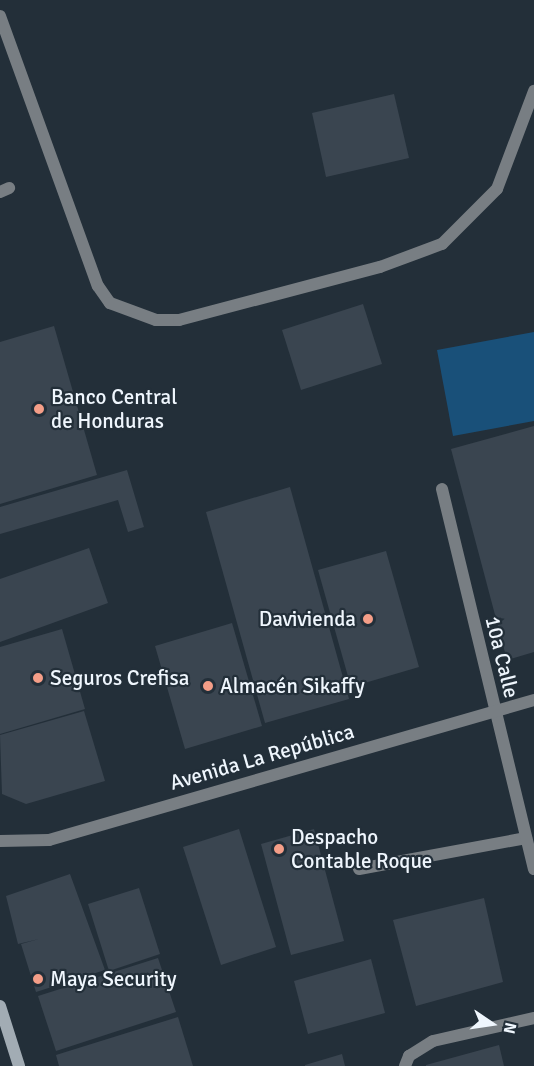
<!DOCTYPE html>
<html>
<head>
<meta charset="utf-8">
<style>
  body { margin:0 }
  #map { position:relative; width:534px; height:1066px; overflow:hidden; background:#232f39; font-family:Signika,sans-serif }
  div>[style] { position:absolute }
  .green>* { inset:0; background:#195079 }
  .building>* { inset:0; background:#3a4550 }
  .lane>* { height:12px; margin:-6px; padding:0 6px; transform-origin:6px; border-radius:6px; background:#787e83 }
  .street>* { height:12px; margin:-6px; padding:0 6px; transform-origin:6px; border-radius:6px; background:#787e83 }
  .secondary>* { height:12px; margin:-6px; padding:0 6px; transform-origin:6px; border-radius:6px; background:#a2acb4 }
  .dots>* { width:16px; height:16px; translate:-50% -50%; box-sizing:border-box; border:3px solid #232f39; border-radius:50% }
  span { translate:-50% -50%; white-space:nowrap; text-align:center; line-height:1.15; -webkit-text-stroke:4.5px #232f39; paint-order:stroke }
  .poi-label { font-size:21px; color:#eff6fd }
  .left { translate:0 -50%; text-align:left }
  .right { translate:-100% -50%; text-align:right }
  .street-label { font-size:21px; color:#eff6fd }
  .north { position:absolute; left:462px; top:994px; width:60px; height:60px; -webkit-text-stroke:4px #232f39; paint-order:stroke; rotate:103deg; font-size:16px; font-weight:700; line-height:24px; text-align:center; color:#eff6fd }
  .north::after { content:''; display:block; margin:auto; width:21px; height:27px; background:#eff6fd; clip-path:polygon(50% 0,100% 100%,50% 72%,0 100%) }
</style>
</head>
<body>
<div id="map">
  <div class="green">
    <i style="clip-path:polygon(534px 332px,534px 421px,453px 436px,437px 350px)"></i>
  </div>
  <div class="building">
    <i style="clip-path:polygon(394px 94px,409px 158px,326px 177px,312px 113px)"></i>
    <i style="clip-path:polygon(363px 304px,382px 364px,301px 390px,282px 330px)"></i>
    <i style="clip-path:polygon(54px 326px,97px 475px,0 504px,0 342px)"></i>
    <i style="clip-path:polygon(534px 426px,534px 652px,507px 660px,451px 449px)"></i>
    <i style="clip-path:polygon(127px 470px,144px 527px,128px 532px,118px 500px,0 534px,0 507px)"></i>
    <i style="clip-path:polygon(290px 487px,349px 699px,265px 723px,206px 512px)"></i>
    <i style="clip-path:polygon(89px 548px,108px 603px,0 642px,0 579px)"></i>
    <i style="clip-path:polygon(386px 551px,419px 667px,351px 687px,318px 570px)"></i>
    <i style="clip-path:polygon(232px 623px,262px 726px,185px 749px,155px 646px)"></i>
    <i style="clip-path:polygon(62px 629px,85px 709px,0 734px,0 647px)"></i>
    <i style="clip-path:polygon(84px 711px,105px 781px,26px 804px,2px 794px,0 735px)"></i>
    <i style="clip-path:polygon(239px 829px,276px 947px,221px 965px,183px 847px)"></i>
    <i style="clip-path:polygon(314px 829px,344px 941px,291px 955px,261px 844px)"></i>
    <i style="clip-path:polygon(70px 874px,105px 970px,36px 992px,21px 944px,39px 939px,18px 944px,6px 896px)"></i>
    <i style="clip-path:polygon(139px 888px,160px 954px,109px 971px,88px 904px)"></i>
    <i style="clip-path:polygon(484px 898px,503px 982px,416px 1006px,393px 920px)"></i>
    <i style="clip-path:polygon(158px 958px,176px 1012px,56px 1051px,38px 996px)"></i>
    <i style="clip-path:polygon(371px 959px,385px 1013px,308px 1034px,294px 981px)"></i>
    <i style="clip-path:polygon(178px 1017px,193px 1066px,59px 1066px,56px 1055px)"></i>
    <i style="clip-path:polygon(499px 1045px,504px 1066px,426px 1066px,426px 1065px)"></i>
    <i style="clip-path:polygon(342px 1054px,345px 1066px,305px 1066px,305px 1065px)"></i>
  </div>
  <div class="lane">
    <i style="left:0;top:192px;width:10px;rotate:-24deg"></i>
    <i style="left:359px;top:869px;width:170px;rotate:-10.5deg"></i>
    <i style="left:405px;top:1066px;width:11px;rotate:-68deg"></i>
    <i style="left:409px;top:1056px;width:28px;rotate:-32deg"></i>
    <i style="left:433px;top:1041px;width:104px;rotate:-12.8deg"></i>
  </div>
  <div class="street">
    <i style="left:0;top:16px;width:287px;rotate:70.1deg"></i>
    <i style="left:98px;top:286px;width:21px;rotate:55deg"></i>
    <i style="left:110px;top:303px;width:49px;rotate:20.3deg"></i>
    <i style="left:156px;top:320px;width:23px"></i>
    <i style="left:179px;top:320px;width:208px;rotate:-14.8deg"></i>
    <i style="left:380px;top:267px;width:66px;rotate:-20.4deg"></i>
    <i style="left:442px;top:244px;width:78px;rotate:-45deg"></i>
    <i style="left:497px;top:189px;width:105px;rotate:-69.3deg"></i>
    <i style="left:442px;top:489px;width:391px;rotate:76.4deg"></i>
    <i style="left:0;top:841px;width:49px;rotate:-1.2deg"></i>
    <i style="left:49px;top:840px;width:505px;rotate:-16.1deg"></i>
  </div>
  <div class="secondary">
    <i style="left:0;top:1006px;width:63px;rotate:72.4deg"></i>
  </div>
  <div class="dots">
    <i style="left:39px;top:409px;background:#f49e88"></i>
    <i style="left:368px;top:619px;background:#f49e88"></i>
    <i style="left:38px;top:678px;background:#f49e88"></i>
    <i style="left:208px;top:686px;background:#f49e88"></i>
    <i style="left:279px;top:849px;background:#f49e88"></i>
    <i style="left:38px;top:979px;background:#f49e88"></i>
  </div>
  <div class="poi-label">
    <span class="left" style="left:51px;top:409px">Banco Central<br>de Honduras</span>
    <span class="right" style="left:356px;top:619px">Davivienda</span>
    <span class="left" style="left:50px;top:678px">Seguros Crefisa</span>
    <span class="left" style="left:220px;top:686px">Almacén Sikaffy</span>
    <span class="left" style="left:291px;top:849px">Despacho<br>Contable Roque</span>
    <span class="left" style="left:50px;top:979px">Maya Security</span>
  </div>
  <div class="street-label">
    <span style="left:502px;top:657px;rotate:76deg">10a Calle</span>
    <span style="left:262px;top:757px;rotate:-16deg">Avenida La República</span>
  </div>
  <div class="north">N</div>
</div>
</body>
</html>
